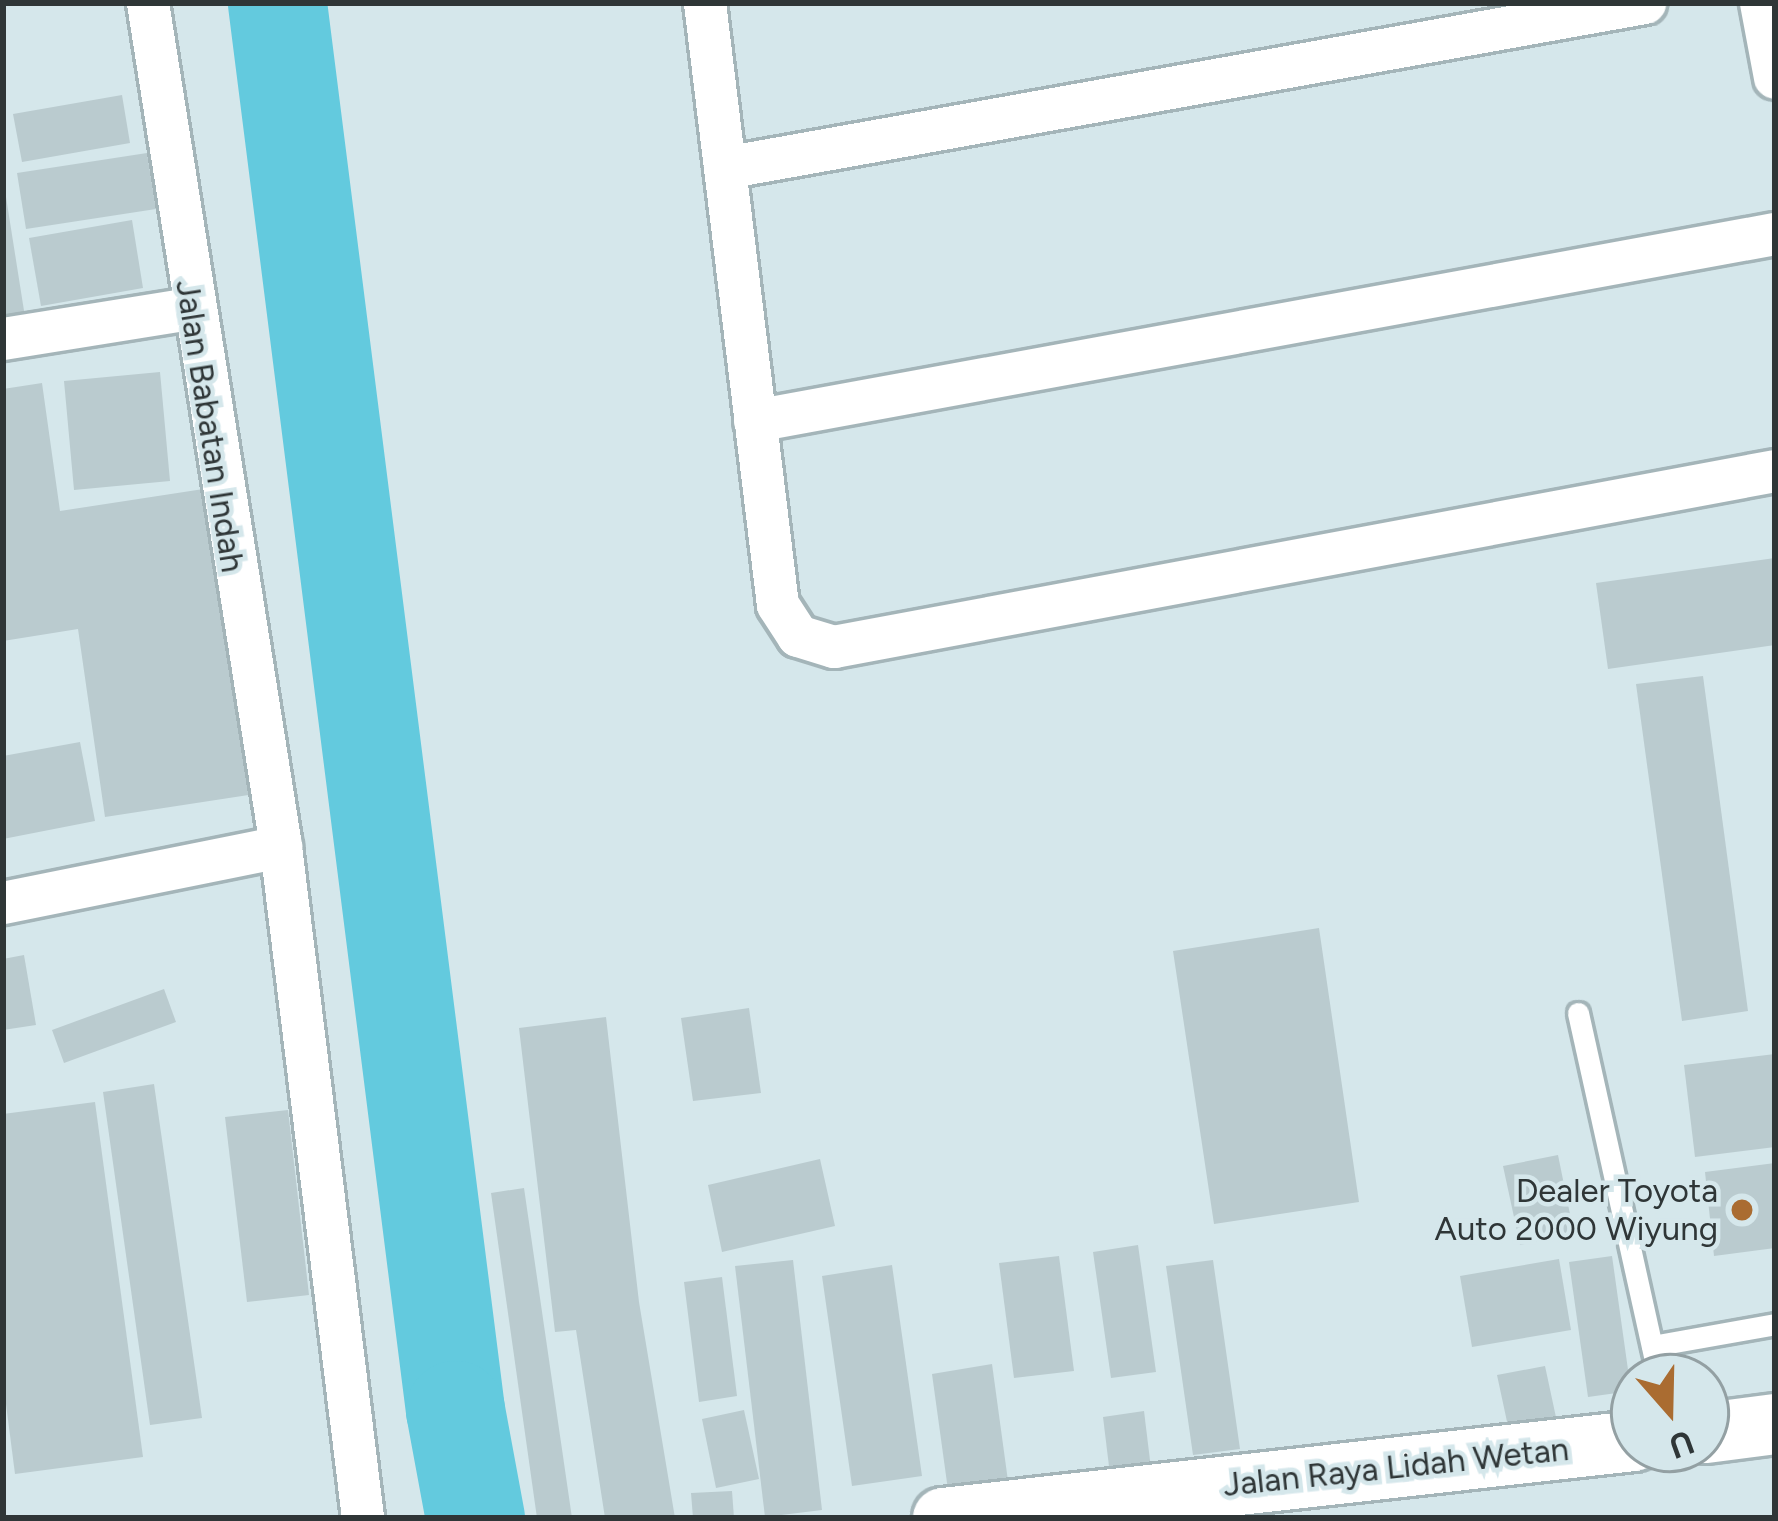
<!DOCTYPE html>
<html>
<head>
<meta charset="utf-8">
<style>
  body { margin:0 }
  #map { position:relative; width:1778px; height:1521px; overflow:hidden; background:#d5e7eb; font-family:Figtree,sans-serif }
  div>[style] { position:absolute }
  .river>* { height:99px; margin:-49.5px; padding:0 49.5px; transform-origin:49.5px; border-radius:49.5px; background:#63cade }
  .building>* { inset:0; background:#bacbcf }
  .roads { filter:drop-shadow(3px 0 #a4b5b9) drop-shadow(-3px 0 #a4b5b9) drop-shadow(0 3px #a4b5b9) drop-shadow(0 -3px #a4b5b9) }
  .lane>* { height:21px; margin:-10.5px; padding:0 10.5px; transform-origin:10.5px; border-radius:10.5px; background:#fff }
  .street>* { height:42px; margin:-21px; padding:0 21px; transform-origin:21px; border-radius:21px; background:#fff }
  .secondary>* { height:60px; margin:-30px; padding:0 30px; transform-origin:30px; border-radius:30px; background:#fff }
  .dots>* { width:33px; height:33px; translate:-50% -50%; box-sizing:border-box; border:6px solid #d5e7eb; border-radius:50% }
  span { translate:-50% -50%; white-space:nowrap; text-align:center; line-height:1.15; -webkit-text-stroke:9px #d5e7eb; paint-order:stroke }
  .street-label { font-size:33px; color:#2f3637 }
  .poi-label { font-size:33px; color:#2f3637 }
  .right { translate:-100% -50%; text-align:right }
  .frame { position:absolute; inset:0; border:6px solid #2f3637; pointer-events:none }
  .north { position:absolute; left:1610px; top:1353px; width:120px; height:120px; box-sizing:border-box; background:#d5e7eb; border:3px solid #93a0a3; border-radius:50%; rotate:160deg; font-size:33px; font-weight:700; line-height:48px; text-align:center; color:#2f3637 }
  .north::after { content:''; display:block; margin:auto; width:42px; height:54px; background:#aa6c31; clip-path:polygon(50% 0,100% 100%,50% 72%,0 100%) }
</style>
</head>
<body>
<div id="map">
  <div class="river">
    <i style="left:277px;top:3px;width:1418px;rotate:82.79deg"></i>
    <i style="left:455px;top:1410px;width:110px;rotate:79.5deg"></i>
  </div>
  <div class="building">
    <i style="clip-path:polygon(122px 95px,130px 143px,22px 162px,13px 114px)"></i>
    <i style="clip-path:polygon(147px 153px,156px 209px,26px 229px,17px 173px)"></i>
    <i style="clip-path:polygon(3px 178px,25px 317px,3px 320px)"></i>
    <i style="clip-path:polygon(132px 220px,143px 288px,41px 306px,29px 238px)"></i>
    <i style="clip-path:polygon(160px 372px,170px 481px,74px 490px,64px 381px)"></i>
    <i style="clip-path:polygon(42px 383px,60px 511px,210px 488px,255px 794px,105px 817px,78px 629px,3px 641px,3px 389px)"></i>
    <i style="clip-path:polygon(1775px 558px,1775px 645px,1608px 669px,1596px 583px)"></i>
    <i style="clip-path:polygon(1703px 676px,1748px 1011px,1682px 1021px,1636px 684px)"></i>
    <i style="clip-path:polygon(80px 742px,95px 821px,3px 839px,3px 756px)"></i>
    <i style="clip-path:polygon(1319px 928px,1359px 1202px,1214px 1224px,1173px 951px)"></i>
    <i style="clip-path:polygon(24px 955px,36px 1025px,3px 1030px,3px 959px)"></i>
    <i style="clip-path:polygon(164px 989px,176px 1022px,64px 1063px,52px 1030px)"></i>
    <i style="clip-path:polygon(749px 1008px,761px 1093px,693px 1101px,681px 1018px)"></i>
    <i style="clip-path:polygon(606px 1017px,639px 1302px,675px 1518px,605px 1518px,576px 1330px,555px 1332px,519px 1028px)"></i>
    <i style="clip-path:polygon(1775px 1054px,1775px 1147px,1695px 1157px,1684px 1065px)"></i>
    <i style="clip-path:polygon(154px 1084px,202px 1418px,150px 1425px,103px 1092px)"></i>
    <i style="clip-path:polygon(95px 1102px,143px 1457px,15px 1474px,3px 1381px,3px 1114px)"></i>
    <i style="clip-path:polygon(288px 1110px,309px 1295px,247px 1302px,225px 1117px)"></i>
    <i style="clip-path:polygon(1558px 1155px,1574px 1234px,1520px 1245px,1503px 1166px)"></i>
    <i style="clip-path:polygon(820px 1159px,835px 1226px,722px 1252px,708px 1185px)"></i>
    <i style="clip-path:polygon(1775px 1163px,1775px 1248px,1714px 1256px,1705px 1172px)"></i>
    <i style="clip-path:polygon(524px 1188px,572px 1518px,537px 1518px,491px 1193px)"></i>
    <i style="clip-path:polygon(1138px 1245px,1156px 1372px,1111px 1378px,1093px 1252px)"></i>
    <i style="clip-path:polygon(1059px 1256px,1074px 1371px,1014px 1378px,999px 1263px)"></i>
    <i style="clip-path:polygon(1612px 1256px,1631px 1391px,1588px 1397px,1569px 1262px)"></i>
    <i style="clip-path:polygon(1559px 1259px,1571px 1330px,1472px 1347px,1460px 1276px)"></i>
    <i style="clip-path:polygon(793px 1260px,822px 1510px,765px 1517px,735px 1266px)"></i>
    <i style="clip-path:polygon(1213px 1260px,1240px 1449px,1193px 1455px,1166px 1266px)"></i>
    <i style="clip-path:polygon(892px 1265px,922px 1476px,852px 1486px,822px 1276px)"></i>
    <i style="clip-path:polygon(722px 1277px,737px 1396px,699px 1402px,684px 1282px)"></i>
    <i style="clip-path:polygon(992px 1364px,1008px 1481px,948px 1490px,932px 1374px)"></i>
    <i style="clip-path:polygon(1545px 1366px,1557px 1422px,1509px 1431px,1497px 1375px)"></i>
    <i style="clip-path:polygon(744px 1410px,759px 1479px,716px 1488px,702px 1419px)"></i>
    <i style="clip-path:polygon(1144px 1411px,1153px 1485px,1112px 1491px,1103px 1417px)"></i>
    <i style="clip-path:polygon(732px 1491px,734px 1518px,693px 1518px,691px 1493px)"></i>
  </div>
  <div class="roads">
    <div class="lane">
      <i style="left:1578px;top:1013px;width:373px;rotate:77.5deg"></i>
      <i style="left:1652px;top:1346px;width:125px;rotate:-10.1deg"></i>
    </div>
    <div class="street">
      <i style="left:148px;top:3px;width:854px;rotate:81.04deg"></i>
      <i style="left:281px;top:847px;width:676px;rotate:83.03deg"></i>
      <i style="left:705px;top:3px;width:606px;rotate:83.09deg"></i>
      <i style="left:778px;top:605px;width:37px;rotate:57deg"></i>
      <i style="left:798px;top:636px;width:38px;rotate:17deg"></i>
      <i style="left:834px;top:647px;width:957px;rotate:-10.59deg"></i>
      <i style="left:1761px;top:3px;width:76px;rotate:79.4deg"></i>
      <i style="left:725px;top:168px;width:935px;rotate:-10.17deg"></i>
      <i style="left:3px;top:339px;width:189px;rotate:-9.1deg"></i>
      <i style="left:755px;top:421px;width:1037px;rotate:-10.39deg"></i>
      <i style="left:3px;top:903px;width:284px;rotate:-11.4deg"></i>
    </div>
    <div class="secondary">
      <i style="left:1706px;top:1433px;width:70px;rotate:-7.4deg"></i>
      <i style="left:943px;top:1518px;width:695px;rotate:-6.36deg"></i>
    </div>
  </div>
  <div class="dots">
    <i style="left:1742px;top:1210px;background:#aa6c31"></i>
  </div>
  <div class="street-label">
    <span style="left:210px;top:426px;rotate:81deg">Jalan Babatan Indah</span>
    <span style="left:1396px;top:1467px;rotate:-6deg">Jalan Raya Lidah Wetan</span>
  </div>
  <div class="poi-label">
    <span class="right" style="left:1718px;top:1210px">Dealer Toyota<br>Auto 2000 Wiyung</span>
  </div>
  <div class="frame"></div>
  <div class="north">U</div>
</div>
</body>
</html>
